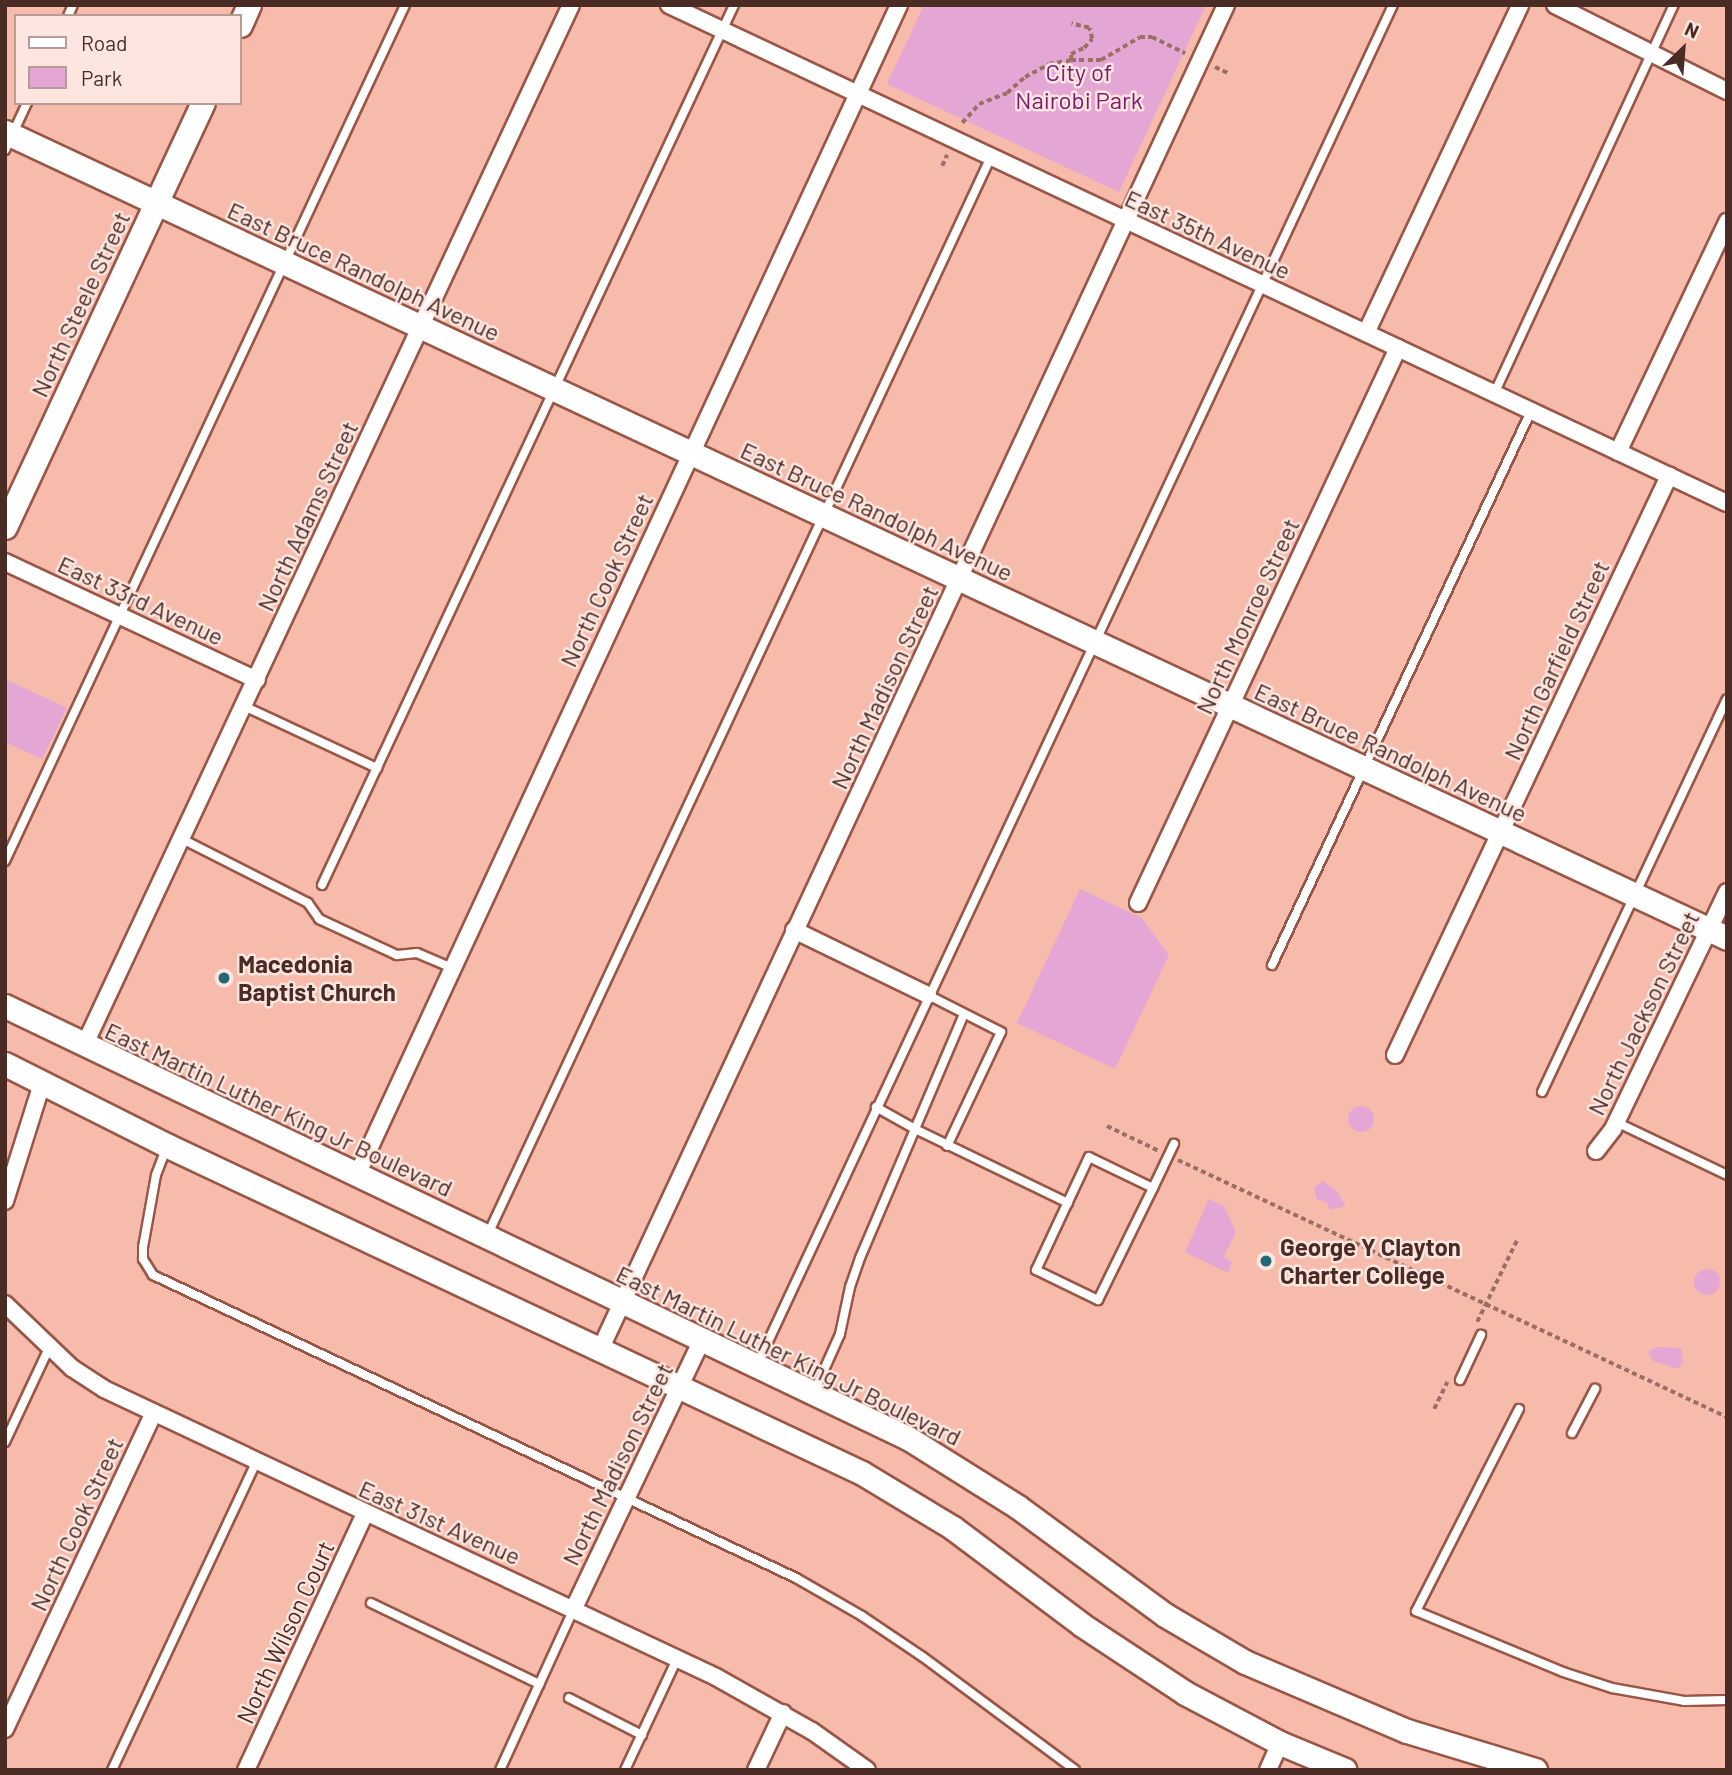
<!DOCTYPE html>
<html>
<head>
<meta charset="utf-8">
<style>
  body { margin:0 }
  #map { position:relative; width:1732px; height:1775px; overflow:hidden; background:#f7bbab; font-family:Barlow,sans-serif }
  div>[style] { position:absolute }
  .green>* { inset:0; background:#e4a6d5 }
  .round { border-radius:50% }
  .path>* { height:3.5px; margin-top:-1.75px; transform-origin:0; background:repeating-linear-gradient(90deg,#9b6f63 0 5px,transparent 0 8.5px) }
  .roads { filter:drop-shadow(2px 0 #995646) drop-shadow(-2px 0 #995646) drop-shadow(0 2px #995646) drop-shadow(0 -2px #995646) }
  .lane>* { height:8px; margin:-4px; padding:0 4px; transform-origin:4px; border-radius:4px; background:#fff }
  .street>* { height:16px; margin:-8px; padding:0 8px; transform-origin:8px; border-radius:8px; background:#fff }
  .secondary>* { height:23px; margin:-11.5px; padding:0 11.5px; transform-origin:11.5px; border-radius:11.5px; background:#fff }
  .dots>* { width:19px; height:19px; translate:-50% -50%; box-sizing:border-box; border:4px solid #fee6e0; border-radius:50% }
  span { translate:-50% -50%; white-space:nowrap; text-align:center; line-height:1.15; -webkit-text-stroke:5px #fee6e0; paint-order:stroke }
  .park-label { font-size:24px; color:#811971 }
  .street-label { font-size:24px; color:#4a2c25 }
  .poi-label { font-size:24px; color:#4a2c25; font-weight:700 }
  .left { translate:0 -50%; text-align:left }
  .frame { position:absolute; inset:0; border:7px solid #4a2c25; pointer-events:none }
  .legend { position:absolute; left:14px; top:14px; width:228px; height:91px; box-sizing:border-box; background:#fee6e0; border:2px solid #b69c95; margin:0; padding:9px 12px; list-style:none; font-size:21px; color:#4a2c25 }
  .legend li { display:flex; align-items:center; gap:14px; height:35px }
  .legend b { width:35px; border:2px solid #b69c95 }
  .north { position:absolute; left:1648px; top:14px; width:70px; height:70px; -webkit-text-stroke:5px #fee6e0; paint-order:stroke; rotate:25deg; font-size:19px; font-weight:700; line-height:28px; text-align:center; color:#4a2c25 }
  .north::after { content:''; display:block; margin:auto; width:24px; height:32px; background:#4a2c25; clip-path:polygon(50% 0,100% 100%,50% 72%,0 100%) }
</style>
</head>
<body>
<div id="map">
  <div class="green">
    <i style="clip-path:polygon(924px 5px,1206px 5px,1119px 192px,887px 84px)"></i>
    <i style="clip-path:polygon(5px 679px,67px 708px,42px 759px,5px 742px)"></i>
    <i style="clip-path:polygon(1080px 889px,1142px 918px,1169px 955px,1115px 1069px,1017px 1023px)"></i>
    <i class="round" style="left:1348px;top:1106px;width:26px;height:26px"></i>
    <i style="clip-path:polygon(1323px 1181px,1337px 1191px,1345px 1206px,1331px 1210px,1326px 1202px,1317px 1200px,1314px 1188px)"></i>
    <i style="clip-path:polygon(1209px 1199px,1224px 1206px,1236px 1232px,1224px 1257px,1232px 1262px,1228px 1273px,1185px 1252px)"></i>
    <i class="round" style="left:1694px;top:1269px;width:26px;height:26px"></i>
    <i style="clip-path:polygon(1656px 1347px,1681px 1348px,1683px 1362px,1678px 1369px,1653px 1361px,1648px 1352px)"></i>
  </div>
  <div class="path">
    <i style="left:1071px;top:60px;width:6px;rotate:-90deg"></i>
    <i style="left:1071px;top:54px;width:14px;rotate:-25deg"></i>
    <i style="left:1084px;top:48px;width:12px;rotate:-48deg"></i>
    <i style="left:1092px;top:39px;width:11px;rotate:-105deg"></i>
    <i style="left:1089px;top:28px;width:18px;rotate:-167deg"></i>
    <i style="left:1215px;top:67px;width:14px;rotate:25deg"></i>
    <i style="left:962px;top:123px;width:25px;rotate:-48deg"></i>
    <i style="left:979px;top:104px;width:30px;rotate:-21deg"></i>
    <i style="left:1007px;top:93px;width:24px;rotate:-42deg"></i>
    <i style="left:1025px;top:77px;width:27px;rotate:-28deg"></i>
    <i style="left:1049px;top:64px;width:22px;rotate:-10deg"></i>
    <i style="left:1071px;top:60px;width:30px"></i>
    <i style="left:1101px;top:60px;width:45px;rotate:-30.5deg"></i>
    <i style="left:1140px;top:37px;width:12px"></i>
    <i style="left:1152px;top:37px;width:37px;rotate:26deg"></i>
    <i style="left:942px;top:166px;width:12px;rotate:-66deg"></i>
    <i style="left:1107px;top:1126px;width:58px;rotate:25.7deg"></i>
    <i style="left:1178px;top:1160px;width:606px;rotate:25.09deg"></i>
    <i style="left:1477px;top:1322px;width:91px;rotate:-64deg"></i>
    <i style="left:1434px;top:1409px;width:30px;rotate:-64deg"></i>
  </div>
  <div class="roads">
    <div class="lane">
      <i style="left:68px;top:16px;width:12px;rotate:-66deg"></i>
      <i style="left:5px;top:150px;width:52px;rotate:-64.9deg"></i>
      <i style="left:1494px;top:394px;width:429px;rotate:-65.2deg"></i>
      <i style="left:244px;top:706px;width:147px;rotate:25deg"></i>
      <i style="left:182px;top:839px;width:141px;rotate:26.9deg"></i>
      <i style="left:308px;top:903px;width:19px;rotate:55deg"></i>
      <i style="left:319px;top:919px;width:86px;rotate:24.8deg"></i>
      <i style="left:397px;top:955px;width:20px;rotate:-6deg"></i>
      <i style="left:417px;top:953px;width:38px;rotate:23deg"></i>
      <i style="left:5px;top:861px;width:945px;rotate:-64.95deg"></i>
      <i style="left:322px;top:885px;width:972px;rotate:-64.91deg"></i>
      <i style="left:1272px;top:965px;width:612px;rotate:-64.94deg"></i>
      <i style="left:928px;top:995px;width:82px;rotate:26.9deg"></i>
      <i style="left:1001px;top:1032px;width:126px;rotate:115.3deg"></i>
      <i style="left:964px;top:1014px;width:125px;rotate:113.1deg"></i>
      <i style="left:915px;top:1129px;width:170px;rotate:25.8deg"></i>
      <i style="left:1542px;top:1092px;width:434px;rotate:-64.8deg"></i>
      <i style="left:1616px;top:1122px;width:123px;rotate:25.5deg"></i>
      <i style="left:166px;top:1149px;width:28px;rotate:111deg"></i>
      <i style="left:156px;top:1175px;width:73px;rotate:100.2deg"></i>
      <i style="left:143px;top:1247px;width:12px;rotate:90deg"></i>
      <i style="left:143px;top:1259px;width:19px;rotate:58deg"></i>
      <i style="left:153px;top:1275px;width:711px;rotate:25.23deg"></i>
      <i style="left:796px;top:1578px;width:76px;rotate:29.9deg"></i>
      <i style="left:862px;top:1616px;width:73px;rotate:33.9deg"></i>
      <i style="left:923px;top:1657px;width:189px;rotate:36.6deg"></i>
      <i style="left:1153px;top:1188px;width:71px;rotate:-154.2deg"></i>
      <i style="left:1089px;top:1157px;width:125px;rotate:115.1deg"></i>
      <i style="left:1036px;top:1270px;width:69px;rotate:25.8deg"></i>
      <i style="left:1098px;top:1300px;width:125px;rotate:-63.8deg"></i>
      <i style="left:1153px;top:1188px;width:49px;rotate:-64.5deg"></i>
      <i style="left:488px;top:1234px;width:1189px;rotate:-64.97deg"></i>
      <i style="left:758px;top:1363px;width:1499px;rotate:-64.94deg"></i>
      <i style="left:1460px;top:1380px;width:50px;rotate:-65deg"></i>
      <i style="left:815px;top:1390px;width:61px;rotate:-65.9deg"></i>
      <i style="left:840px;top:1334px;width:48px;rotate:-78deg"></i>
      <i style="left:850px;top:1287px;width:31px;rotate:-71deg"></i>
      <i style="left:860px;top:1258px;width:140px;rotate:-66.9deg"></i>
      <i style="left:915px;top:1129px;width:45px;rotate:-150.6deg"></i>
      <i style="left:1519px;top:1409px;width:227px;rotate:117deg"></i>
      <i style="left:1416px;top:1611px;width:159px;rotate:22.5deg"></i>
      <i style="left:1563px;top:1672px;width:52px;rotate:18.1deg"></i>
      <i style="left:1612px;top:1688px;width:73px;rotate:10.2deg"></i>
      <i style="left:1684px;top:1701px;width:43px;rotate:-1.3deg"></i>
      <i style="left:1572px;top:1433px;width:50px;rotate:-62.4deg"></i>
      <i style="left:5px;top:1442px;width:104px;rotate:-64.9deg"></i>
      <i style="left:371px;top:1603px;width:187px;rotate:25.7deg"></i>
      <i style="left:569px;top:1698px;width:82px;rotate:26.9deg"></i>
      <i style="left:112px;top:1770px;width:340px;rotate:-64.9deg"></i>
      <i style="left:500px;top:1770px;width:178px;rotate:-65.4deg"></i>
      <i style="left:625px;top:1770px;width:123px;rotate:-64.9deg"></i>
    </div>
    <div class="street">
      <i style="left:669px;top:5px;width:1169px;rotate:25.21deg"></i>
      <i style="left:1555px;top:5px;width:192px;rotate:26.6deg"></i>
      <i style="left:1366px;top:333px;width:362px;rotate:-64.8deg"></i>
      <i style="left:1618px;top:452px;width:255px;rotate:-64.6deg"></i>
      <i style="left:5px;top:562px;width:278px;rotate:25.1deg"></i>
      <i style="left:1138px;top:903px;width:613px;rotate:-64.9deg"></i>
      <i style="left:794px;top:930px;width:149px;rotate:25.9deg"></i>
      <i style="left:84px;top:1046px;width:1149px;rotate:-64.93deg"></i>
      <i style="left:1395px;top:1055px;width:641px;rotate:-64.68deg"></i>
      <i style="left:1596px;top:1151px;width:28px;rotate:-52deg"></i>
      <i style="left:1613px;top:1129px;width:263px;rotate:-64.3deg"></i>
      <i style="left:357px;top:1175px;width:1289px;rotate:-65.14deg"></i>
      <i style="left:5px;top:1201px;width:123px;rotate:-72.5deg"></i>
      <i style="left:5px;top:1304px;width:93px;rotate:43.7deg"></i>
      <i style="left:72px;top:1368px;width:38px;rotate:33deg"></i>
      <i style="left:104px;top:1389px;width:676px;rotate:25.2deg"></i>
      <i style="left:716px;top:1677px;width:110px;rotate:29.4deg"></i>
      <i style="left:812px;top:1731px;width:67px;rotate:35.3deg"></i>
      <i style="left:600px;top:1350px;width:1484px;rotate:-65.04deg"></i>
      <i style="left:574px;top:1608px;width:297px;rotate:-64.5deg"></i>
      <i style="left:5px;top:1729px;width:348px;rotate:-64.8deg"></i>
      <i style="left:246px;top:1770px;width:282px;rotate:-65.1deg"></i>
      <i style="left:756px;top:1770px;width:63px;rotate:-64.7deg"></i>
      <i style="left:1268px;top:1770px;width:30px;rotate:-66deg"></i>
    </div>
    <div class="secondary">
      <i style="left:240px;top:25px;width:22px;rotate:-66deg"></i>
      <i style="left:5px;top:132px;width:1901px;rotate:25.08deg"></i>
      <i style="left:5px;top:527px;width:468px;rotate:-65deg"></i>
      <i style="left:5px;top:1006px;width:1001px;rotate:25.57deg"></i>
      <i style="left:908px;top:1438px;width:130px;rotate:32.1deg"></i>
      <i style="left:1018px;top:1507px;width:182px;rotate:36.3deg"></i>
      <i style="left:1165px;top:1615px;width:93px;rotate:30.4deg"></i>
      <i style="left:1245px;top:1662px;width:176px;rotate:23.1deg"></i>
      <i style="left:1407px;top:1731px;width:134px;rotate:16.9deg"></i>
      <i style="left:5px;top:1064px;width:182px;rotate:26.7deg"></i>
      <i style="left:168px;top:1146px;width:767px;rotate:25.23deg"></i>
      <i style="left:862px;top:1473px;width:106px;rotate:31.1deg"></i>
      <i style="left:953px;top:1528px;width:161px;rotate:36.9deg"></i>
      <i style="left:1082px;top:1625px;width:123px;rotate:33.4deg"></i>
      <i style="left:1185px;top:1693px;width:107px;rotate:27.8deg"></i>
      <i style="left:1280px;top:1743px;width:70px;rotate:22.6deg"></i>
    </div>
  </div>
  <div class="dots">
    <i style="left:224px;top:978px;background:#216776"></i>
    <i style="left:1266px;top:1261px;background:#216776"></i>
  </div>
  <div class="park-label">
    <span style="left:1079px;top:86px">City of<br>Nairobi Park</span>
  </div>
  <div class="street-label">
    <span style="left:1208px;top:234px;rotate:25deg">East 35th Avenue</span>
    <span style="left:364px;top:271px;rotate:25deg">East Bruce Randolph Avenue</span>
    <span style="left:80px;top:304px;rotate:-65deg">North Steele Street</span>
    <span style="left:877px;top:511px;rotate:25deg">East Bruce Randolph Avenue</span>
    <span style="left:307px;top:516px;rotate:-65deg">North Adams Street</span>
    <span style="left:606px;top:580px;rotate:-65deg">North Cook Street</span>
    <span style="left:141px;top:600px;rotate:25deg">East 33rd Avenue</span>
    <span style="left:1247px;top:616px;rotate:-65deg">North Monroe Street</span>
    <span style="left:1556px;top:660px;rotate:-65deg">North Garfield Street</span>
    <span style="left:884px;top:687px;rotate:-65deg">North Madison Street</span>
    <span style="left:1391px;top:752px;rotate:25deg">East Bruce Randolph Avenue</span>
    <span style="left:1643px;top:1013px;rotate:-64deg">North Jackson Street</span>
    <span style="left:279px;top:1109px;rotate:25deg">East Martin Luther King Jr Boulevard</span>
    <span style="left:789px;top:1355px;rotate:26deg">East Martin Luther King Jr Boulevard</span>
    <span style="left:617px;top:1464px;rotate:-64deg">North Madison Street</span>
    <span style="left:440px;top:1522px;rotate:24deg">East 31st Avenue</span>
    <span style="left:76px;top:1524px;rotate:-65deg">North Cook Street</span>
    <span style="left:285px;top:1632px;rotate:-65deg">North Wilson Court</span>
  </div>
  <div class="poi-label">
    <span class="left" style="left:238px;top:978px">Macedonia<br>Baptist Church</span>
    <span class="left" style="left:1280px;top:1261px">George Y Clayton<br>Charter College</span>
  </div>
  <div class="frame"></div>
  <ul class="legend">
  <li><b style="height:9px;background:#fff"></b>Road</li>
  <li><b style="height:19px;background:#e4a6d5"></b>Park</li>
  </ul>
  <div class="north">N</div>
</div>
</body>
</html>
